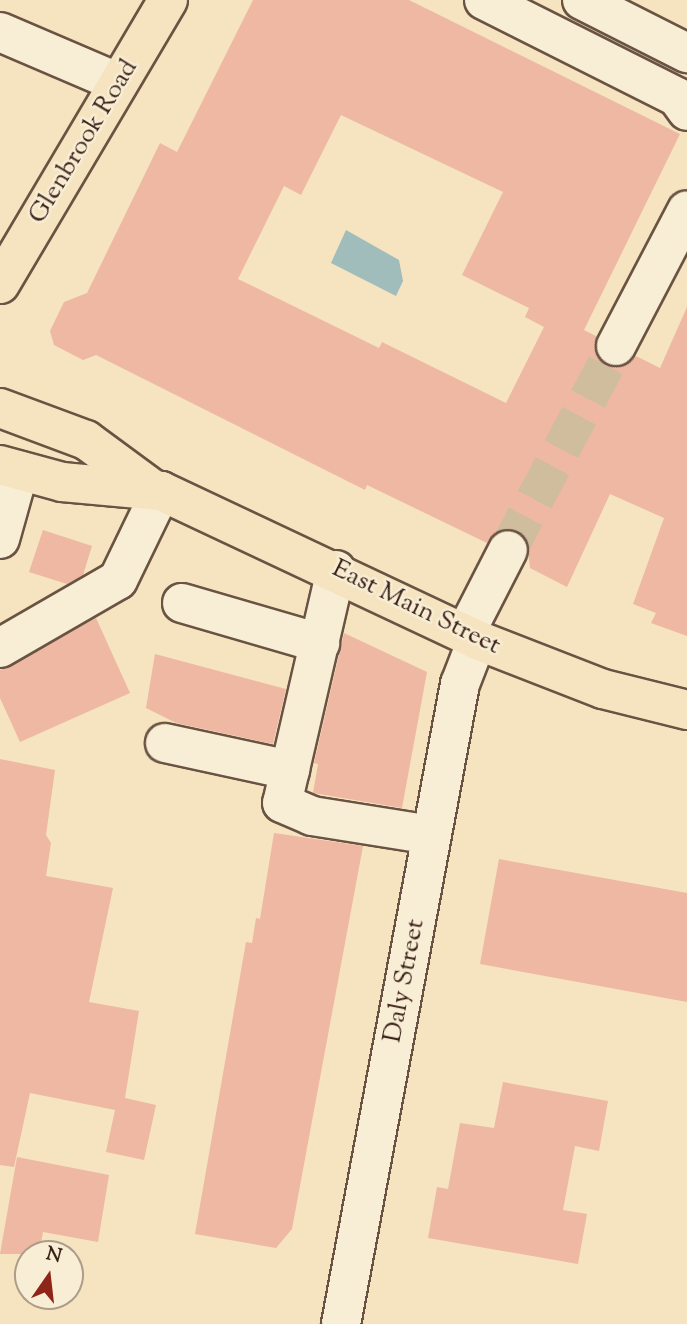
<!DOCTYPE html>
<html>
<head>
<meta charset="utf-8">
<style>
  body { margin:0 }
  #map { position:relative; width:687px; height:1324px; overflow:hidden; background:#f5e4bf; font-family:"Sorts Mill Goudy",serif }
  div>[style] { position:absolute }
  .water>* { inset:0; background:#a0bcbb }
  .building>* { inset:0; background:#eeb8a3 }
  .minor-tunnel>* { height:38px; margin-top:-19px; transform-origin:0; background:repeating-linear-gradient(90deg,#d0bd9e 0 38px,transparent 0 57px) }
  .roads { filter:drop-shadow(2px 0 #6a5343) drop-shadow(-2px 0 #6a5343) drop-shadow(0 2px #6a5343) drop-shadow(0 -2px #6a5343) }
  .minor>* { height:38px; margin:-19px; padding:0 19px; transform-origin:19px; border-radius:19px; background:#f8edd5 }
  .major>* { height:38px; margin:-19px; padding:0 19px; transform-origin:19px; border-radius:19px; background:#f5e4bf }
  span { translate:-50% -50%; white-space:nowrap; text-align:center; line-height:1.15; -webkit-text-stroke:5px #f8edd5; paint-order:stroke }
  .street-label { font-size:26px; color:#3c231a }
  .north { position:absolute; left:14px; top:1240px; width:70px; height:70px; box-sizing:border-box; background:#f8edd5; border:2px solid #ad9c8a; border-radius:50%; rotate:14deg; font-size:19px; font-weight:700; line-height:28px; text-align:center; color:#3c231a }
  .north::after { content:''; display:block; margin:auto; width:24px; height:32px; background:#8f2418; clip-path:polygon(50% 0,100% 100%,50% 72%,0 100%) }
</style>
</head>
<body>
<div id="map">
  <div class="water">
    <i style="clip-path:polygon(346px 230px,399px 260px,403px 281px,396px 296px,331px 263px)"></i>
  </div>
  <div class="building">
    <i style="clip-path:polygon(evenodd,253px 0,409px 0,680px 134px,584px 330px,596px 336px,597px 357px,607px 366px,627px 365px,636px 356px,660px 368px,687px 307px,687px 636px,651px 623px,656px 613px,633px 604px,664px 518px,610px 494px,567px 587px,530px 568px,527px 539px,517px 530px,497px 531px,487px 543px,367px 485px,365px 490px,96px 355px,83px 360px,54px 345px,50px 331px,64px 302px,87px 293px,160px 143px,177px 152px,253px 0,341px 115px,503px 192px,462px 275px,529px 308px,525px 317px,544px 327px,506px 403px,382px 342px,379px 348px,238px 279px,284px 186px,301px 195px,341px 115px)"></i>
    <i style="clip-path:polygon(43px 530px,92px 546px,83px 575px,67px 584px,29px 572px)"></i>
    <i style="clip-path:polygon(96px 618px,130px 693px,20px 742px,0 698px,0 670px)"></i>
    <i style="clip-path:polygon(344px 633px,427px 672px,402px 808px,313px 793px,318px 764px,314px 763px)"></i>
    <i style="clip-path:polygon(155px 654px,286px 689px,273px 744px,176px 723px,146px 708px)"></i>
    <i style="clip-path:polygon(0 759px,55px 770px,46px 835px,51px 843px,46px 876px,113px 888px,89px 1002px,139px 1011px,125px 1098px,156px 1105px,144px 1160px,106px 1152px,115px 1110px,30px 1093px,14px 1167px,0 1165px)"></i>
    <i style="clip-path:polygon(274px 833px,363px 846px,292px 1229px,276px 1248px,195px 1234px,246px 942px,252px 943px,256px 918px,260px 919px)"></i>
    <i style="clip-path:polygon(499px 859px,687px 893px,687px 1002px,480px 964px)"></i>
    <i style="clip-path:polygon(503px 1082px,608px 1101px,599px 1151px,575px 1146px,563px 1210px,587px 1214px,578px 1264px,428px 1238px,437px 1187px,448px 1189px,460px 1123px,494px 1128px)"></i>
    <i style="clip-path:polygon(17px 1157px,109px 1175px,98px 1242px,43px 1232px,39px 1254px,0 1254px)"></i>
  </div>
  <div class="minor-tunnel">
    <i style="left:508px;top:550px;width:231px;rotate:-62.1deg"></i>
  </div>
  <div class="roads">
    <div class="minor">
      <i style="left:484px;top:0;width:216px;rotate:26.7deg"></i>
      <i style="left:677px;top:97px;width:17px;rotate:54deg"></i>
      <i style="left:582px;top:0;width:118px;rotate:26.8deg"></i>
      <i style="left:0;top:32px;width:129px;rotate:23.2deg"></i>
      <i style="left:616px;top:346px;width:153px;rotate:-62.4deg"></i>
      <i style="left:0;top:539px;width:71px;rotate:-74.4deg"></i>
      <i style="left:336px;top:570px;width:239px;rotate:103deg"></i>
      <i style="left:282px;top:803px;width:33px;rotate:23deg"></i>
      <i style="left:312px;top:816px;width:121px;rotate:9deg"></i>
      <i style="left:182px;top:603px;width:144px;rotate:16.2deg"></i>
      <i style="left:465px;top:634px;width:94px;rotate:-62.9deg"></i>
      <i style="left:0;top:648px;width:136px;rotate:-30deg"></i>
      <i style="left:118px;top:580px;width:99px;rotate:-64.2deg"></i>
      <i style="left:165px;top:743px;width:128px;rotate:12.2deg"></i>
      <i style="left:341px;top:1324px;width:651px;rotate:-79.47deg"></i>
      <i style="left:460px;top:684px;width:47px;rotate:-68.9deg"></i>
    </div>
    <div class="major">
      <i style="left:0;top:284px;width:330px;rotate:-59.4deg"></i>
      <i style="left:0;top:408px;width:92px;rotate:20.4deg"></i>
      <i style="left:86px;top:440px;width:81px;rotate:36.4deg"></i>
      <i style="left:0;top:465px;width:64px;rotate:15.3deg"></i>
      <i style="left:62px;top:482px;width:99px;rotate:5.2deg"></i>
      <i style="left:161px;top:491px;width:349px;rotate:25.2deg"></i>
      <i style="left:477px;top:640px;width:135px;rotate:21.3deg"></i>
      <i style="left:603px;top:689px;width:87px;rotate:14deg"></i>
    </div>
  </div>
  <div class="street-label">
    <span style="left:84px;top:142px;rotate:-59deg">Glenbrook Road</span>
    <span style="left:416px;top:608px;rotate:26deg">East Main Street</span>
    <span style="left:405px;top:981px;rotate:-79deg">Daly Street</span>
  </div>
  <div class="north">N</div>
</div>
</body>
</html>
